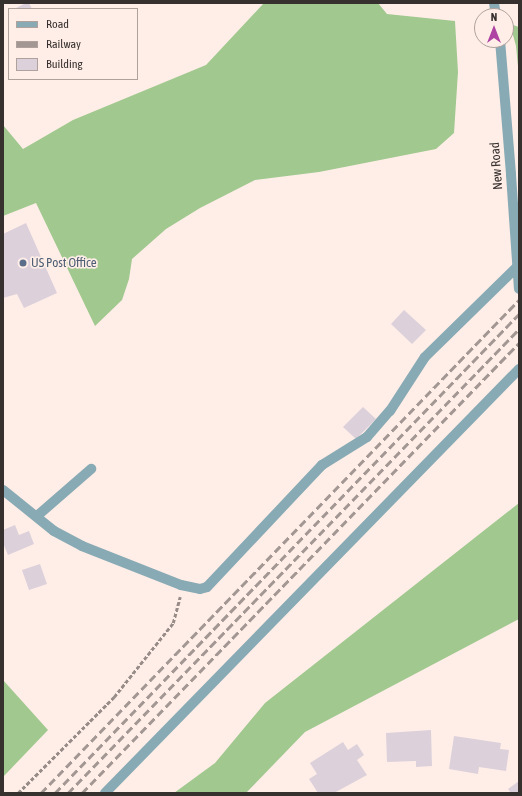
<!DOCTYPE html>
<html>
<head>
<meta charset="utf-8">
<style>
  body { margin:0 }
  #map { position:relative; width:522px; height:796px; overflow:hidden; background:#ffeee7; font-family:"Asap Condensed",sans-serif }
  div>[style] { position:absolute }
  .forest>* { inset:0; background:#a0c88f }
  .building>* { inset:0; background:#dcd0db }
  .path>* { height:2.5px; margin-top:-1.25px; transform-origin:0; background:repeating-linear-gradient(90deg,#978c88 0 4px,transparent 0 6px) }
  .minor>* { height:10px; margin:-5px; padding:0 5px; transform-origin:5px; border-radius:5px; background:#88aab4 }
  .rail>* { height:3px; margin-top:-1.5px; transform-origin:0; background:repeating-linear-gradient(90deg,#a39793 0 8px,transparent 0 12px) }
  .minor-bridge>* { height:10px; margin:-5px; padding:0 5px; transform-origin:5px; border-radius:5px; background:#88aab4 }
  .dots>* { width:11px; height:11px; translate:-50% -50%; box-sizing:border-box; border:2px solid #ffeee7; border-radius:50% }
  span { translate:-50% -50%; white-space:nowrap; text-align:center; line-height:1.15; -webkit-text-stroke:3.5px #ffeee7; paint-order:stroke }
  .street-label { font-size:13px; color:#36302e }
  .service-label { font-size:13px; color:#4e5e75 }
  .left { translate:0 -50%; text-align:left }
  .frame { position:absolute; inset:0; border:4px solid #36302e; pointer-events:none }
  .legend { position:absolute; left:8px; top:8px; width:130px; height:72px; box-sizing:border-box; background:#ffeee7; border:1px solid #afa29d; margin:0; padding:5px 7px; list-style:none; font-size:12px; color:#36302e }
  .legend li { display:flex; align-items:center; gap:8px; height:20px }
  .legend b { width:20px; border:1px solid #afa29d }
  .north { position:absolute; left:474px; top:8px; width:40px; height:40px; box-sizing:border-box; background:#ffeee7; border:1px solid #afa29d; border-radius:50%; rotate:0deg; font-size:11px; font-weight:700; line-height:16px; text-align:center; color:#36302e }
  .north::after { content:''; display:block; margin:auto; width:14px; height:18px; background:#af43a3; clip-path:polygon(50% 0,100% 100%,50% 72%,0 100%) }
</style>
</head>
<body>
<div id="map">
  <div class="forest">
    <i style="clip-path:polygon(264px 3px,378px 3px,387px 14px,455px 21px,458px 72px,454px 133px,436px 149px,319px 172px,255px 180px,200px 208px,166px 229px,132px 259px,129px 279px,122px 300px,95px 326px,36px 203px,3px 216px,3px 125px,23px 149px,73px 120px,206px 65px)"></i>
    <i style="clip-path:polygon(510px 24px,519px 27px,519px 77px,516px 46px)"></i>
    <i style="clip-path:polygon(519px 503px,519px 619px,305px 732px,246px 793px,174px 793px,215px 763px,265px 703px)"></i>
    <i style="clip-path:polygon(3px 680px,48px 730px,3px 777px)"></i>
  </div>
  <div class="building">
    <i style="clip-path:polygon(26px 3px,29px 3px,32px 9px,14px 9px)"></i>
    <i style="clip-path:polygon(26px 223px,57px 293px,24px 308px,17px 294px,3px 298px,3px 234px)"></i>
    <i style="clip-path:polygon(404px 310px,426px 330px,412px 344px,391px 324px)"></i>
    <i style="clip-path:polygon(363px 407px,376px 419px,356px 439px,343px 427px)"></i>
    <i style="clip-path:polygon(15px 525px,19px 535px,29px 531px,34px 544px,8px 555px,3px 543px,3px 530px)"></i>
    <i style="clip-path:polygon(40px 564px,47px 584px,29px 590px,22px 570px)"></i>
    <i style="clip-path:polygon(431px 730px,432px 766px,416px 767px,416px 761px,387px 762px,386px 733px)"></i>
    <i style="clip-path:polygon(454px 736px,501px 743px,500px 749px,509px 750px,506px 771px,479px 767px,478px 774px,449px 769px)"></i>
    <i style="clip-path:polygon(343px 742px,348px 750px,357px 744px,364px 755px,357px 760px,367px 775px,334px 793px,318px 793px,309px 779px,317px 774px,310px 763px)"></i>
    <i style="clip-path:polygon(519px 781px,519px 793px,511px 793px,508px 789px)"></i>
  </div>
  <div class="path">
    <i style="left:18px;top:793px;width:136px;rotate:-45deg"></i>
    <i style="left:114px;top:697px;width:95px;rotate:-51.4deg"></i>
    <i style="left:173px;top:623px;width:27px;rotate:-75deg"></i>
  </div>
  <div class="minor">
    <i style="left:494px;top:3px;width:13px;rotate:81deg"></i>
    <i style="left:500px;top:40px;width:135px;rotate:85.3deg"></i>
    <i style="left:3px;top:490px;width:65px;rotate:38.8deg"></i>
    <i style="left:54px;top:531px;width:32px;rotate:28deg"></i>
    <i style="left:82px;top:546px;width:106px;rotate:21.5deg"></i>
    <i style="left:181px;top:585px;width:19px;rotate:12deg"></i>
    <i style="left:200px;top:589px;width:7px;rotate:-16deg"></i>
    <i style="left:207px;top:587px;width:168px;rotate:-46.7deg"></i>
    <i style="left:322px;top:465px;width:53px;rotate:-31.9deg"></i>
    <i style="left:367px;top:437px;width:35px;rotate:-49deg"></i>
    <i style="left:390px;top:411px;width:64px;rotate:-57.1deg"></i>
    <i style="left:425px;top:357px;width:132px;rotate:-44.4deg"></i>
    <i style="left:37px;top:516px;width:72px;rotate:-41deg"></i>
    <i style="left:105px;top:793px;width:593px;rotate:-45.68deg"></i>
  </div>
  <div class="rail">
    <i style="left:41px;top:793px;width:687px;rotate:-45.89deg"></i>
    <i style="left:55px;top:793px;width:667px;rotate:-45.91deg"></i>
    <i style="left:68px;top:793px;width:647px;rotate:-45.81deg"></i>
    <i style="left:82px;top:793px;width:627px;rotate:-45.84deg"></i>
  </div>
  <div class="minor-bridge">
    <i style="left:511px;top:175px;width:114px;rotate:86deg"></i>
  </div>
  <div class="dots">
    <i style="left:23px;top:263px;background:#5c6f8a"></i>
  </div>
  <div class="street-label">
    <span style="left:497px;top:166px;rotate:-94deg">New Road</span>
  </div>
  <div class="service-label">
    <span class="left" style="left:31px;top:263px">US Post Office</span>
  </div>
  <div class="frame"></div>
  <ul class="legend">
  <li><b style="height:5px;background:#88aab4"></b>Road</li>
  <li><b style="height:5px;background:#a39793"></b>Railway</li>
  <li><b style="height:11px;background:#dcd0db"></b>Building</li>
  </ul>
  <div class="north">N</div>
</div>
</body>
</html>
